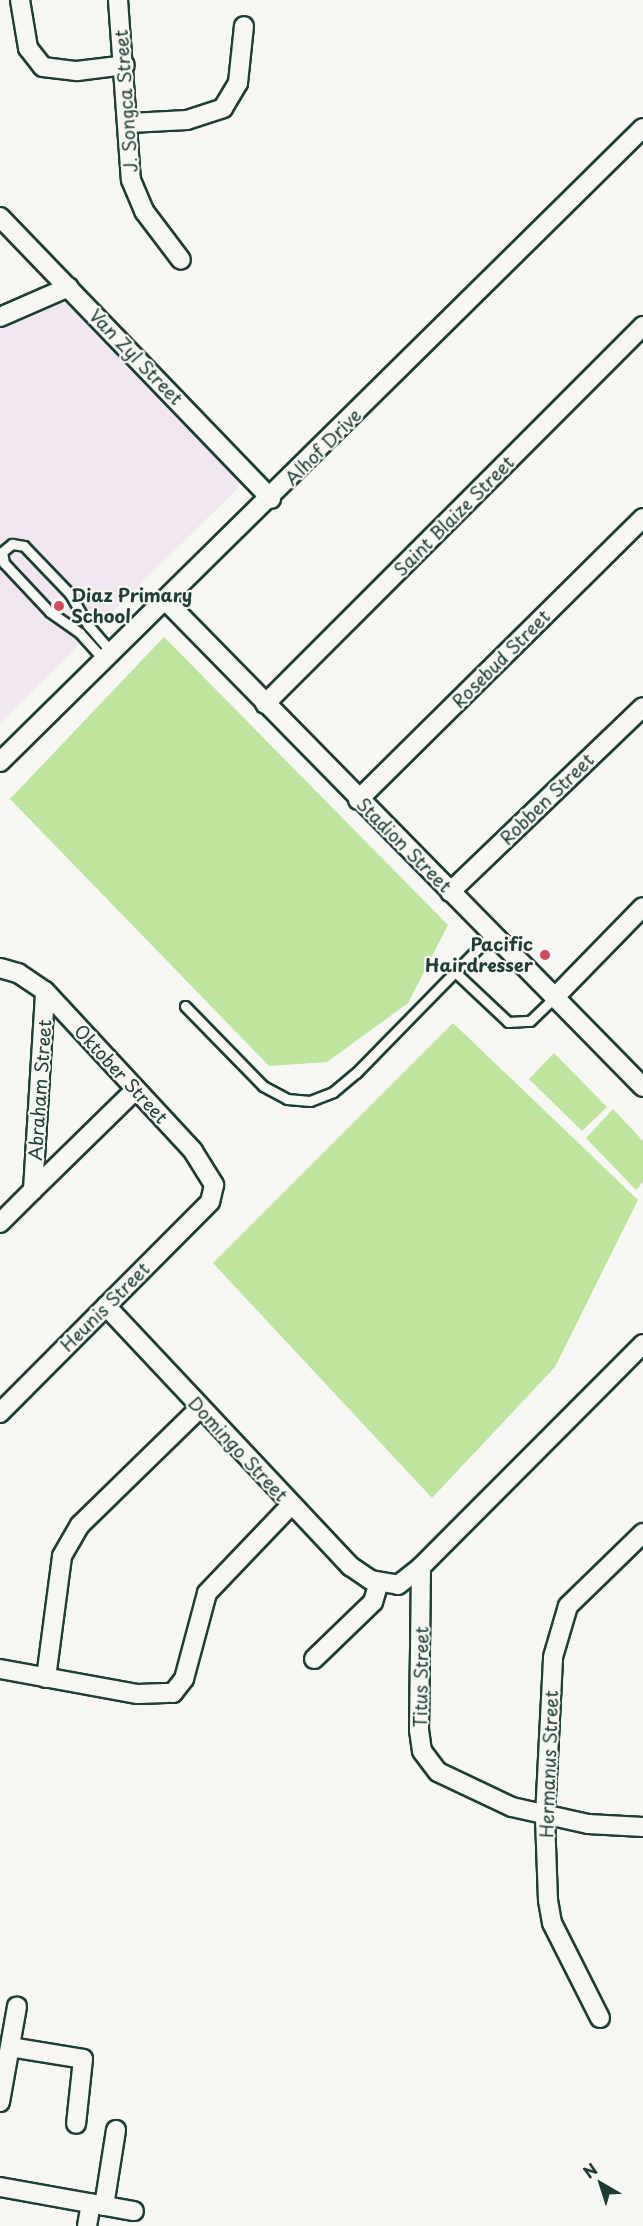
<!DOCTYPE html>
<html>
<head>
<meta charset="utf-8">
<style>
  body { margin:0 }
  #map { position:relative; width:643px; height:2226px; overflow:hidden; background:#f6f6f2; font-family:"Playpen Sans",sans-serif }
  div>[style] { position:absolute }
  .built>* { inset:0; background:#f0e6f0 }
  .green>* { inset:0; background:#bee49e }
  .roads { filter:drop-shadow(2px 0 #1f3d34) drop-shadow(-2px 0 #1f3d34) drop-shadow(0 2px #1f3d34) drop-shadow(0 -2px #1f3d34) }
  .lane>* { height:9px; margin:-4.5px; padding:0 4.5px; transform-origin:4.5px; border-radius:4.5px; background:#f6f6f2 }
  .street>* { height:18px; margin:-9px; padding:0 9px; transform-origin:9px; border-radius:9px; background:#f6f6f2 }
  .dots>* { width:16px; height:16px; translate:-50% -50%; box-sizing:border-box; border:3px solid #f6f6f2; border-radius:50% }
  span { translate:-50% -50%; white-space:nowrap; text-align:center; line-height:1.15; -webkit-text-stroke:4.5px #f6f6f2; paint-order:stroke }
  .street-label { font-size:18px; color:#1f3d34 }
  .poi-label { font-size:18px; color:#1f3d34; font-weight:700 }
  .left { translate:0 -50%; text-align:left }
  .right { translate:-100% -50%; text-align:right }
  .north { position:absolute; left:571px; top:2154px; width:60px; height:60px; -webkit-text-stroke:4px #f6f6f2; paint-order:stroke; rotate:321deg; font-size:16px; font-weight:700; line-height:24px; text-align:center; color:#1f3d34 }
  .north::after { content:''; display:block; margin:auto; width:21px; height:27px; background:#1f3d34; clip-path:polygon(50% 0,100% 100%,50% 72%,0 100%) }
</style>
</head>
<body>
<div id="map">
  <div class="built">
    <i style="clip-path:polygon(57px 302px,73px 305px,238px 472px,237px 489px,0 723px,0 328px)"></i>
  </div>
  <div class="green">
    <i style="clip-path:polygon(164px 637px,448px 925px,408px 1003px,327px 1062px,269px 1066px,10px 799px)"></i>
    <i style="clip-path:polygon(453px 1023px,638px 1200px,555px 1367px,432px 1498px,213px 1263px)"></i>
    <i style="clip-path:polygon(554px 1053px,607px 1107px,582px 1131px,529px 1079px)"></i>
    <i style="clip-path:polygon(613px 1109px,643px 1141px,643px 1182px,636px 1190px,586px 1138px)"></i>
  </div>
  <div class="roads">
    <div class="lane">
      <i style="left:104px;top:660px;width:36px;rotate:-132deg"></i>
      <i style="left:80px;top:633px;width:37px;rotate:-145deg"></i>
      <i style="left:50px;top:612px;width:67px;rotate:-133.2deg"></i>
      <i style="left:4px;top:563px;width:11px;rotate:-100deg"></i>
      <i style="left:2px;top:552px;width:13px;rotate:-39deg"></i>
      <i style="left:12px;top:544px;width:12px;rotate:9deg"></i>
      <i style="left:24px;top:546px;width:66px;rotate:46.2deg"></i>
      <i style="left:70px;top:594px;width:36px;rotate:60deg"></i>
      <i style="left:88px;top:625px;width:37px;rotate:49deg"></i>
      <i style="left:455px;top:972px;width:73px;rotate:43.3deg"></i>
      <i style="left:508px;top:1022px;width:22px;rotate:-3deg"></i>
      <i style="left:530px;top:1021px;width:36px;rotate:-44deg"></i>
      <i style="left:185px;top:1006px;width:112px;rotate:45.7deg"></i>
      <i style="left:263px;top:1086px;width:27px;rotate:28deg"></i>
      <i style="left:287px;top:1099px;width:23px;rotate:5deg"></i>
      <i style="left:310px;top:1101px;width:25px;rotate:-21deg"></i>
      <i style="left:333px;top:1092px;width:30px;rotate:-40deg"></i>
      <i style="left:356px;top:1073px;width:194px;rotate:-45.6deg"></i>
    </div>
    <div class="street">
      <i style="left:20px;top:0;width:49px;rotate:80.5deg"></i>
      <i style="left:28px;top:48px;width:24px;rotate:52deg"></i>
      <i style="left:43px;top:67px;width:34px;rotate:7deg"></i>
      <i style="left:77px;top:71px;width:48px;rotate:-7.1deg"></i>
      <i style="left:118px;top:0;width:180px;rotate:85.9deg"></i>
      <i style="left:131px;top:180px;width:34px;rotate:67deg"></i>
      <i style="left:144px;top:211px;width:61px;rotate:52.9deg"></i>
      <i style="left:130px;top:123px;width:57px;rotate:-3deg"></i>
      <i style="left:187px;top:120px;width:38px;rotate:-18deg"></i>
      <i style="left:223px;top:108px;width:29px;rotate:-59deg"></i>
      <i style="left:238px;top:83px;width:57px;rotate:-84deg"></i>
      <i style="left:0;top:217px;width:391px;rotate:46.1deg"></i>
      <i style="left:0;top:317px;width:75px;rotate:-23.5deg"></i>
      <i style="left:166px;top:601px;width:681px;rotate:45.54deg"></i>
      <i style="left:265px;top:704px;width:535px;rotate:-45deg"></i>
      <i style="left:0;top:762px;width:903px;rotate:-44.6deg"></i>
      <i style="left:358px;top:800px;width:401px;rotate:-44.7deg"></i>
      <i style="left:450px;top:892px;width:267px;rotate:-43.8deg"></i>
      <i style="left:0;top:968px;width:19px;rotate:16deg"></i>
      <i style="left:18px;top:973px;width:32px;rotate:34deg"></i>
      <i style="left:45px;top:991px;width:218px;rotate:47.2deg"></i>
      <i style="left:193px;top:1151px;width:40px;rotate:58deg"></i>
      <i style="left:214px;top:1185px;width:17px;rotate:103deg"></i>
      <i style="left:210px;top:1202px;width:298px;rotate:134.9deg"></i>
      <i style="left:556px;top:996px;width:124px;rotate:-45.7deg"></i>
      <i style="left:33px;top:1190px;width:144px;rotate:-44.4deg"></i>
      <i style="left:0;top:1223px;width:47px;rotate:-45deg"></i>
      <i style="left:33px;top:1190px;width:199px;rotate:-86.5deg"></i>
      <i style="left:106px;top:1306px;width:357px;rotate:46.8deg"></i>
      <i style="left:350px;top:1566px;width:25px;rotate:34deg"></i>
      <i style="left:371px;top:1580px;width:27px;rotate:10deg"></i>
      <i style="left:398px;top:1585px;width:29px;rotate:-38deg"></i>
      <i style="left:643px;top:1344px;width:315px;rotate:134.9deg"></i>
      <i style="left:421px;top:1567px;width:163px;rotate:90.7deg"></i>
      <i style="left:419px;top:1730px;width:21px;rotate:82deg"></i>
      <i style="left:422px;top:1751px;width:26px;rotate:53deg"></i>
      <i style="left:438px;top:1772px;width:82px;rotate:25.3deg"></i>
      <i style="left:512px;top:1807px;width:78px;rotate:12.6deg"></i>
      <i style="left:588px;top:1824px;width:55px;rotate:3.1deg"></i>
      <i style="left:314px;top:1659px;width:82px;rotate:-44deg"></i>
      <i style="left:373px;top:1602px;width:21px;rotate:-73deg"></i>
      <i style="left:0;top:1669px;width:140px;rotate:10.3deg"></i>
      <i style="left:138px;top:1694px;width:35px;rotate:-2deg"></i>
      <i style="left:173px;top:1693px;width:18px;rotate:-52deg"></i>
      <i style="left:184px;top:1679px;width:89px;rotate:-75deg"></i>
      <i style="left:207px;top:1593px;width:122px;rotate:-46.3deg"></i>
      <i style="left:46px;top:1678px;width:123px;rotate:-82.5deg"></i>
      <i style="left:62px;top:1556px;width:36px;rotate:-60deg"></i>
      <i style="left:80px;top:1525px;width:166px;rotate:-44.3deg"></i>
      <i style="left:600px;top:2018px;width:106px;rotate:-116.8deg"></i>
      <i style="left:552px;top:1923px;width:23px;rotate:-100deg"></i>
      <i style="left:548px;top:1900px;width:83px;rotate:-92.1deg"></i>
      <i style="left:545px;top:1817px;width:160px;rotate:-87.1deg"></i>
      <i style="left:553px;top:1657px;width:53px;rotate:-73.6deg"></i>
      <i style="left:568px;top:1606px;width:105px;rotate:-44.2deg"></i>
      <i style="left:10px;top:2047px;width:74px;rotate:9.3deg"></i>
      <i style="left:83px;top:2059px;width:65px;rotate:96.1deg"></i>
      <i style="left:0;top:2102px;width:97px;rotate:-79.9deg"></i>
      <i style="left:0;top:2187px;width:136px;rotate:10.2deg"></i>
      <i style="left:104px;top:2206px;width:77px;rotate:-81deg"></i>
      <i style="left:87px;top:2226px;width:23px;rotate:-80deg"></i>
    </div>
  </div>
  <div class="dots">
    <i style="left:59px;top:606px;background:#d1495b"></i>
    <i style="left:545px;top:955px;background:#d1495b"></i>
  </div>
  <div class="street-label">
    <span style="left:126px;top:101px;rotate:-94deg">J. Songca Street</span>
    <span style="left:136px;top:357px;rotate:46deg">Van Zyl Street</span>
    <span style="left:323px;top:447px;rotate:-45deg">Alhof Drive</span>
    <span style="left:454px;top:516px;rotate:-45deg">Saint Blaize Street</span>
    <span style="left:501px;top:659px;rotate:-45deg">Rosebud Street</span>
    <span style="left:547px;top:799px;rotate:-44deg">Robben Street</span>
    <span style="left:404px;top:845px;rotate:45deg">Stadion Street</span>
    <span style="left:121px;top:1074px;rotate:47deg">Oktober Street</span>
    <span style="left:40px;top:1090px;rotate:-86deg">Abraham Street</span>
    <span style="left:105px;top:1307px;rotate:-45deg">Heunis Street</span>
    <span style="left:238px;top:1449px;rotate:47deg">Domingo Street</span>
    <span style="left:421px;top:1677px;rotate:-89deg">Titus Street</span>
    <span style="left:549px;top:1764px;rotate:-88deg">Hermanus Street</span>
  </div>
  <div class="poi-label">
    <span class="left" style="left:71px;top:606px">Diaz Primary<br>School</span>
    <span class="right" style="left:533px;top:955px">Pacific<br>Hairdresser</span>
  </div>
  <div class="north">N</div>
</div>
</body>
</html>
